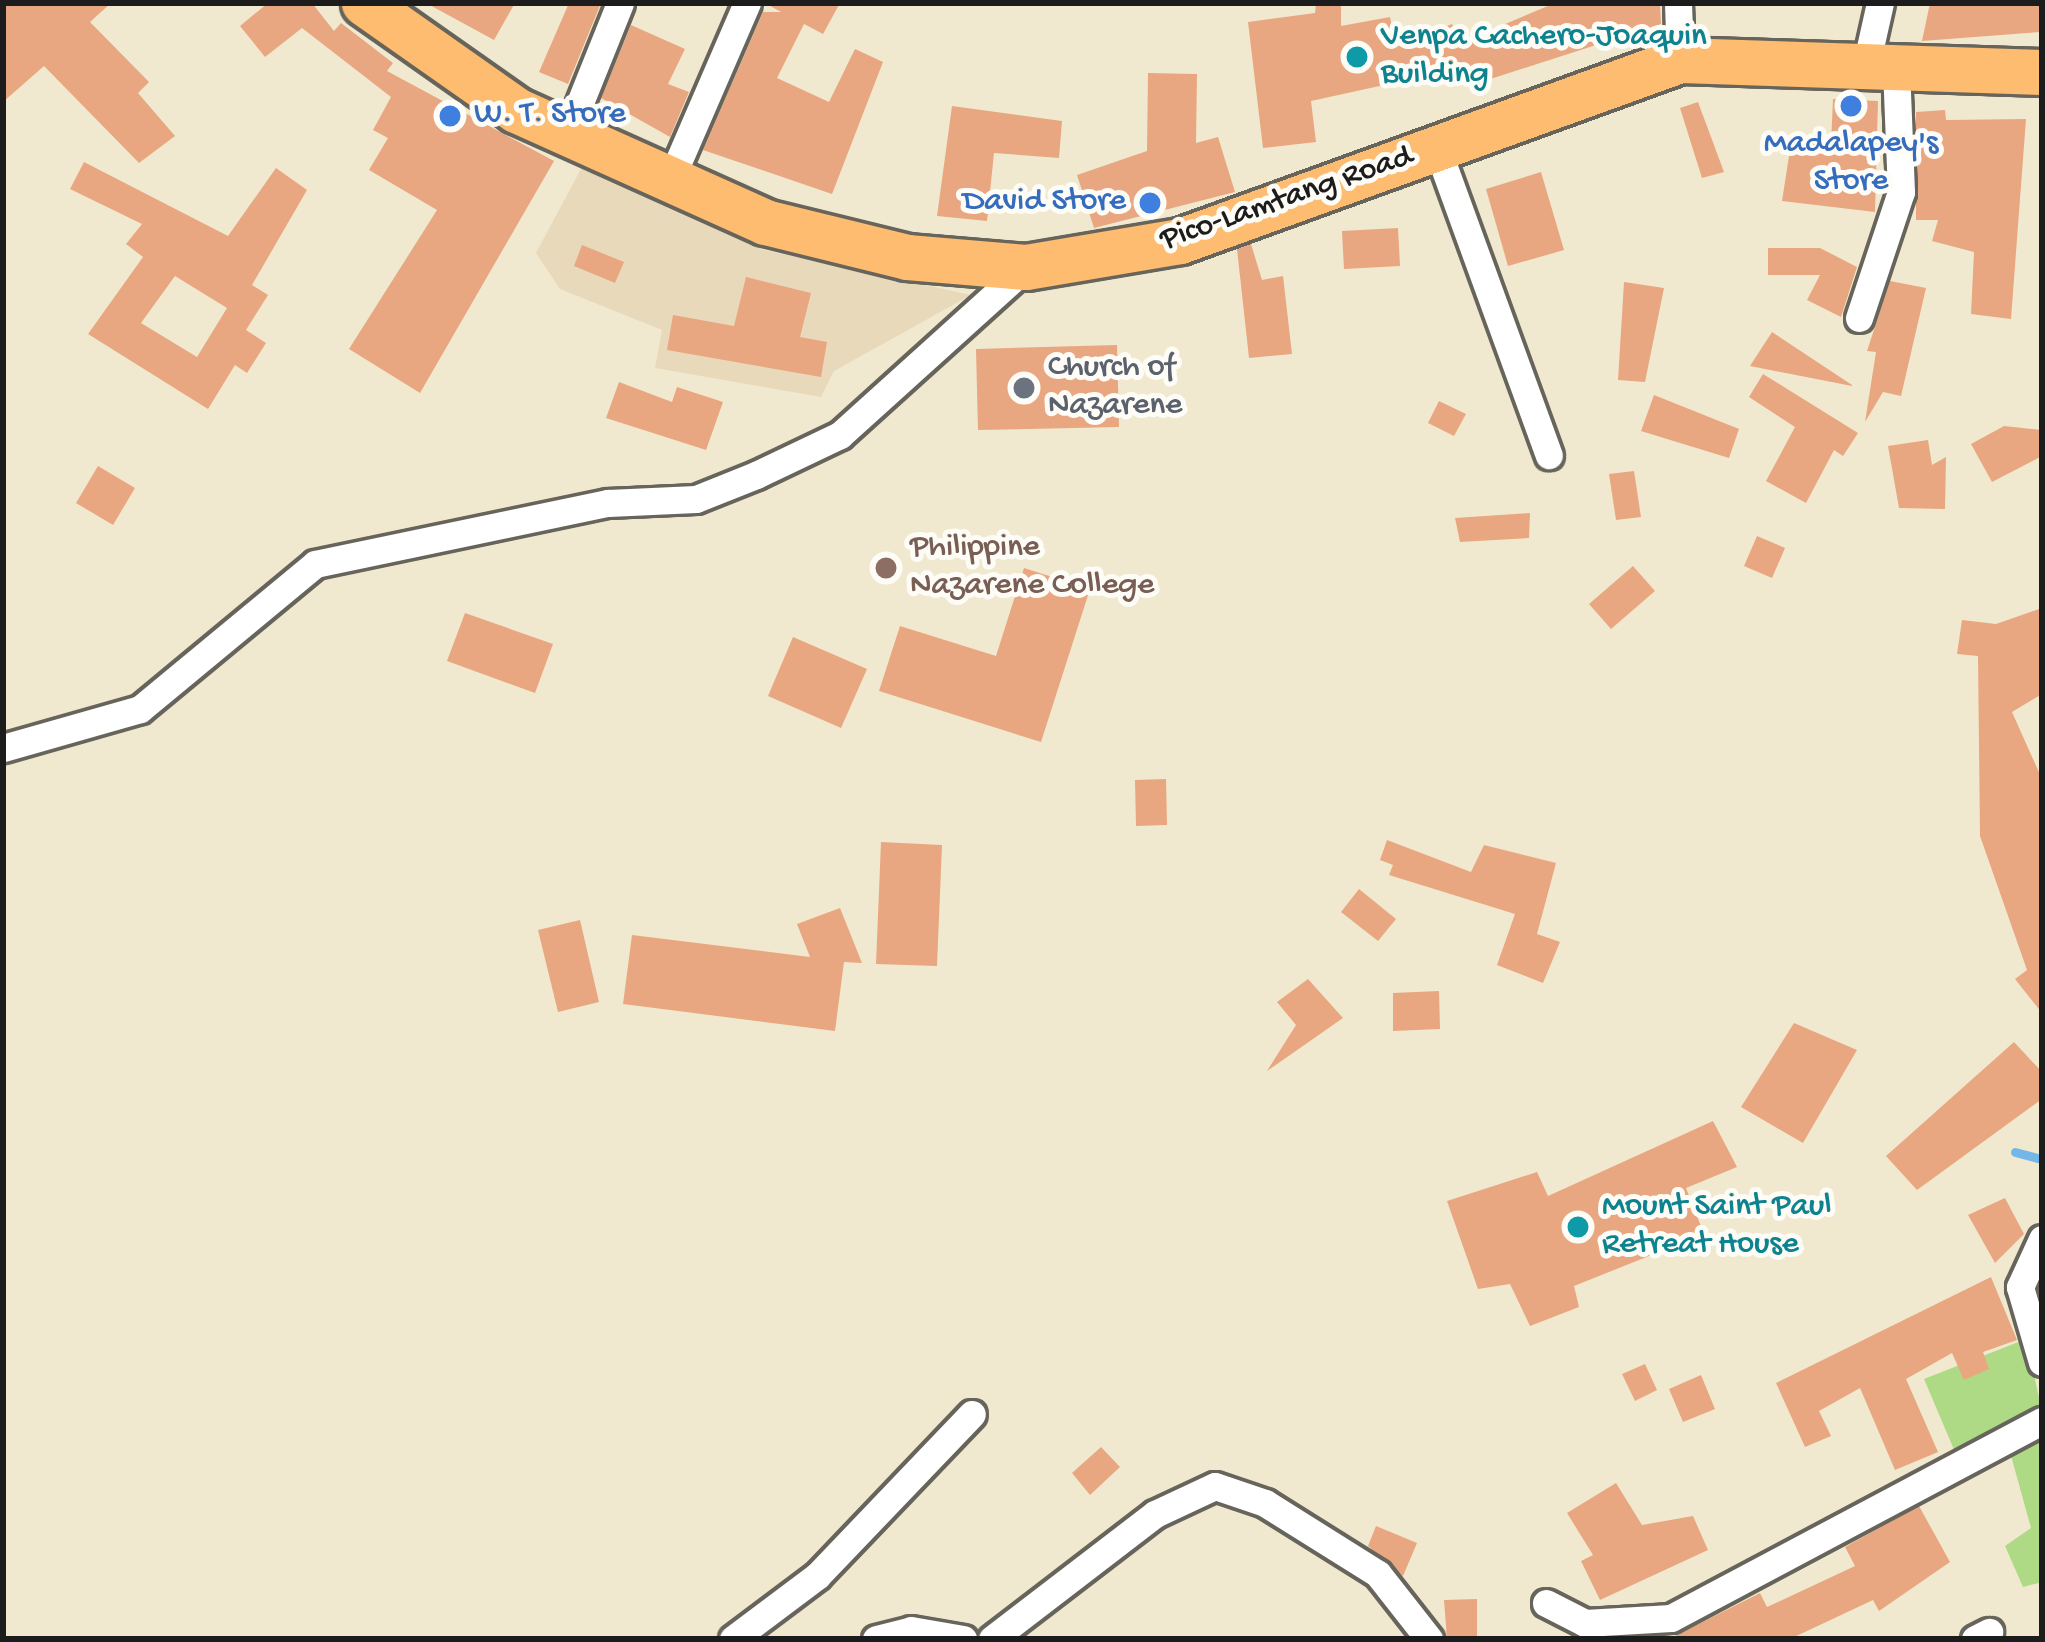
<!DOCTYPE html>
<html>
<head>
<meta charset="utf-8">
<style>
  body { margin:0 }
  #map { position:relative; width:2045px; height:1642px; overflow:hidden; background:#f1e9cf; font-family:"Gochi Hand",sans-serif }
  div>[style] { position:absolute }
  .built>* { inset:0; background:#e8d9ba }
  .green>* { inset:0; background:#aed985 }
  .stream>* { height:9px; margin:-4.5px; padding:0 4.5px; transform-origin:4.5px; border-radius:4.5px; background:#73b6e8 }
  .building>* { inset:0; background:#e8a780 }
  .roads { filter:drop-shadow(3px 0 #67645b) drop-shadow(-3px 0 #67645b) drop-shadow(0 3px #67645b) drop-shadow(0 -3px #67645b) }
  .street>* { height:27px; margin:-13.5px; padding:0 13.5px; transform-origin:13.5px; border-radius:13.5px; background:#fff }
  .primary>* { height:45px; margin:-22.5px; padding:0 22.5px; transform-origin:22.5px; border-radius:22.5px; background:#fdbc6f }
  .dots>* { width:33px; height:33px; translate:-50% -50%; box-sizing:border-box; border:6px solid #fdfcf7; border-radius:50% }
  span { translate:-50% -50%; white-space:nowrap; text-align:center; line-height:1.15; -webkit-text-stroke:10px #fdfcf7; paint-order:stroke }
  .culture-label { font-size:33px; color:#0d838f }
  .left { translate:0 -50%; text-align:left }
  .shop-label { font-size:33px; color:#366cbe }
  .right { translate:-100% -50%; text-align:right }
  .street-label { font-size:33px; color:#1c1c1c }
  .worship-label { font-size:33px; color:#5b616d }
  .education-label { font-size:33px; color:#785e54 }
  .frame { position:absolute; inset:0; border:6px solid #1c1c1c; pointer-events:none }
</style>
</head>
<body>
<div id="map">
  <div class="built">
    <i style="clip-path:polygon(583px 165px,760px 249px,971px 295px,834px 371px,821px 397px,655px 368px,662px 330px,560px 289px,536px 253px)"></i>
  </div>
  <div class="green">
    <i style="clip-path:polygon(2026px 1339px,2042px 1411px,1955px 1452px,1924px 1379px)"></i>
    <i style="clip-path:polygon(2042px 1429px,2042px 1582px,2023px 1587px,2005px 1546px,2031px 1528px,2010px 1452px)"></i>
  </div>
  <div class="stream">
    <i style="left:2015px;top:1152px;width:28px;rotate:15deg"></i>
  </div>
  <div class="building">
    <i style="clip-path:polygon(3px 3px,111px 3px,90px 22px,149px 82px,138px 93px,175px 136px,139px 163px,44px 66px,3px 102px)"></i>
    <i style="clip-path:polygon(268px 3px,312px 3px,334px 31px,341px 23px,393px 63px,387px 71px,554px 161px,420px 393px,349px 349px,437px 210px,369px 170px,388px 138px,373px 130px,391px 97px,302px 28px,265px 57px,240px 26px)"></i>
    <i style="clip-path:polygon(426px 3px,515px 3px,494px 40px)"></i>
    <i style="clip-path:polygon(569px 3px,601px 3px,568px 84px,539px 72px)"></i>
    <i style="clip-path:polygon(765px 3px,840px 3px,823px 34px,804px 24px,777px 78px,829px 102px,855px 49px,883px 62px,832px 194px,703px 150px,763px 12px,781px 12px)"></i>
    <i style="clip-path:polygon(1316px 3px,1341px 3px,1341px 26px,1390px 17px,1396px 47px,1452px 24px,1460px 43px,1555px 3px,1660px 3px,1661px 24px,1478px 83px,1471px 66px,1311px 101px,1316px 142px,1263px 148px,1248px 22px,1315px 13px)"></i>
    <i style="clip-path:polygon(1930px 3px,2042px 3px,2040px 32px,1922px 41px)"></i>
    <i style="clip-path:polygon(631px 25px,685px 49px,668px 84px,689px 92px,670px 137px,601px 98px)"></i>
    <i style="clip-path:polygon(1148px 73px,1197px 74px,1196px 143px,1218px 137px,1235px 192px,1094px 228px,1077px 175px,1147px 151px)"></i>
    <i style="clip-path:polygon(1833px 99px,1878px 101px,1875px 212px,1782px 201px,1791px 143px,1831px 144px)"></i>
    <i style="clip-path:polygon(1698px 102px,1724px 172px,1702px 178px,1680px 108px)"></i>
    <i style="clip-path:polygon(952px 106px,1062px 121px,1059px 158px,994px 153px,987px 221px,937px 216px)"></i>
    <i style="clip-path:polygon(1945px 110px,1946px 120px,2026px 119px,2011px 319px,1971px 314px,1974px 252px,1932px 241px,1938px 220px,1916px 220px,1916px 112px)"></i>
    <i style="clip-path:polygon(evenodd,84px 162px,228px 236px,276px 168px,307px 190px,252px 285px,268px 295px,246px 330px,266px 343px,247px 373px,235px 365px,208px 409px,88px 334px,143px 257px,126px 244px,142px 224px,70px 189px,84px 162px,175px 276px,227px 308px,197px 357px,141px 323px,175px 276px)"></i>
    <i style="clip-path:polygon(1541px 172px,1564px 250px,1508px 266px,1486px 189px)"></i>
    <i style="clip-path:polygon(1398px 228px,1400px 266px,1344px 269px,1342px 231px)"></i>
    <i style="clip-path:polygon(1251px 244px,1262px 280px,1283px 276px,1292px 354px,1249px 358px,1237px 249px)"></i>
    <i style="clip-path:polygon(582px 245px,624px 262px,615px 283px,574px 266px)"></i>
    <i style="clip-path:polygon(1768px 248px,1820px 248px,1857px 267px,1841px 317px,1807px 300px,1820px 275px,1768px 275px)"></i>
    <i style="clip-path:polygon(746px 277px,811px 293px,800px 337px,827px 342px,821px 377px,667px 350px,673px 315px,734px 326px)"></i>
    <i style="clip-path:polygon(1890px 281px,1926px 288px,1901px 396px,1883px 392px,1865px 422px,1876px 352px,1867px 351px)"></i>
    <i style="clip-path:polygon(1624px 282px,1664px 288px,1645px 382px,1618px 380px)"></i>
    <i style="clip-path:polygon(1772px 332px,1852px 385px,1852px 386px,1750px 366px)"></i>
    <i style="clip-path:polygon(1117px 345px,1119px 427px,978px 430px,976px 349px)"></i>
    <i style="clip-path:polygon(1763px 374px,1858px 433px,1843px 456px,1834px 450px,1806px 503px,1766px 481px,1795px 427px,1749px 397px)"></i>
    <i style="clip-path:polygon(619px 382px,672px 402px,677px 387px,723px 402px,706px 450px,606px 418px)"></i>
    <i style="clip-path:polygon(1654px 395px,1739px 429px,1729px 458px,1641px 431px)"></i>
    <i style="clip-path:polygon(1439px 401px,1466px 414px,1454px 436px,1428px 423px)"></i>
    <i style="clip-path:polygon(2004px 426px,2042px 430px,2042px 456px,1992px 482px,1971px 444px)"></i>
    <i style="clip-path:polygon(1928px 440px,1932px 465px,1946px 457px,1945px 509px,1899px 508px,1888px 446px)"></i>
    <i style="clip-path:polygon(98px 466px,135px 488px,113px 525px,76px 503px)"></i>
    <i style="clip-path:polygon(1634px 471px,1641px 517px,1616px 520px,1609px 474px)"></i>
    <i style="clip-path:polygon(1530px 513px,1529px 538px,1460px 542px,1455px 518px)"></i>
    <i style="clip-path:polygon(1757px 536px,1785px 548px,1772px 578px,1744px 566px)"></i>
    <i style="clip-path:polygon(1633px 566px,1655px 591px,1611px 629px,1589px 604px)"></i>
    <i style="clip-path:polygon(1024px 568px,1090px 589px,1041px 742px,879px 691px,900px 626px,996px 656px)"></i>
    <i style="clip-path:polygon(2042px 608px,2042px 694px,2012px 712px,2042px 779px,2042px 1013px,2015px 979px,2027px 970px,1980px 836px,1978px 656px,1957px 654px,1962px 620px,1996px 624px)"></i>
    <i style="clip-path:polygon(465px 613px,553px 644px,535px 693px,447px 661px)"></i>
    <i style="clip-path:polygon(793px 637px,867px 669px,841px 728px,768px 696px)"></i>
    <i style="clip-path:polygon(1166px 779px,1167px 825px,1136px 826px,1135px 780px)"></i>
    <i style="clip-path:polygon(1387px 840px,1471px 872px,1484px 845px,1556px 863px,1537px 934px,1560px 942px,1543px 983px,1497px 965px,1515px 914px,1389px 875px,1393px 865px,1380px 860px)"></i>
    <i style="clip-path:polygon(881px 842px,942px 845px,937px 966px,876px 964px)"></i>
    <i style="clip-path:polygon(1359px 889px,1396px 919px,1378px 941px,1341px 912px)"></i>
    <i style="clip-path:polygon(840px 908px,862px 963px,844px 962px,835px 1031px,623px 1004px,632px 935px,810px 957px,797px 924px)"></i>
    <i style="clip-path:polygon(580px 920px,599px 1002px,558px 1012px,538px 930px)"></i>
    <i style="clip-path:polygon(1308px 979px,1343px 1018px,1267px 1071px,1296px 1025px,1277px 1002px)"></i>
    <i style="clip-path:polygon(1439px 991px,1440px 1029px,1393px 1031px,1393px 993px)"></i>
    <i style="clip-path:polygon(1794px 1023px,1857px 1050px,1803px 1143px,1741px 1107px)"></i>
    <i style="clip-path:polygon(2014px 1042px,2042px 1072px,2042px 1099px,1917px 1190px,1886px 1156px)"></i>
    <i style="clip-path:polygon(1713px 1121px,1737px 1167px,1686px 1188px,1704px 1234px,1574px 1286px,1579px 1307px,1530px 1326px,1510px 1284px,1478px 1289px,1447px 1201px,1537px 1172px,1548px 1196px)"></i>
    <i style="clip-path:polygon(2005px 1198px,2024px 1234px,1995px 1263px,1968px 1215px)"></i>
    <i style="clip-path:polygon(1991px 1277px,2017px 1340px,1983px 1352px,1989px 1369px,1964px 1380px,1952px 1353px,1906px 1379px,1938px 1452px,1895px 1470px,1860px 1388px,1819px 1411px,1831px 1436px,1805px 1447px,1776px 1383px)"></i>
    <i style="clip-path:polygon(1645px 1364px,1657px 1390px,1635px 1401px,1622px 1374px)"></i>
    <i style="clip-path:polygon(1701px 1375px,1715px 1409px,1683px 1422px,1669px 1389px)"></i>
    <i style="clip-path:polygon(1101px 1447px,1120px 1467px,1090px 1495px,1072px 1473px)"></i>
    <i style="clip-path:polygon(1616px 1483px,1642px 1525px,1693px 1516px,1708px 1550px,1600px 1600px,1581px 1561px,1593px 1555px,1567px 1513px)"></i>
    <i style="clip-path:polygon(1919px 1506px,1950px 1562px,1879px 1611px,1873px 1600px,1790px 1639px,1669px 1639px,1760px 1593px,1767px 1607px,1855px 1566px,1845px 1547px)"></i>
    <i style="clip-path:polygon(1376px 1526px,1417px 1543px,1403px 1576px,1368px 1546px)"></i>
    <i style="clip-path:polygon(1477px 1599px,1477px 1639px,1447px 1639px,1444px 1600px)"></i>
  </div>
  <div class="roads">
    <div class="street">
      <i style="left:1678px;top:3px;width:57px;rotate:88deg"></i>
      <i style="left:1867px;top:61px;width:59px;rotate:-77.4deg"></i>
      <i style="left:567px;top:135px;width:142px;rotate:-68.1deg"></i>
      <i style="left:1437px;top:148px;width:327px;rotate:70deg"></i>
      <i style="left:669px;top:183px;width:196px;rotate:-66.6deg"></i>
      <i style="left:1859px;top:318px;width:133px;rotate:-71.6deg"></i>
      <i style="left:1901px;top:192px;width:126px;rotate:-92.3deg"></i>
      <i style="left:3px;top:748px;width:142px;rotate:-15.9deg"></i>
      <i style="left:140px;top:709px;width:227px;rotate:-39.6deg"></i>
      <i style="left:315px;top:564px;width:299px;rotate:-11.8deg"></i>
      <i style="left:608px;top:503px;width:88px;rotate:-2.6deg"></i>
      <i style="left:696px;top:499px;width:65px;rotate:-21.8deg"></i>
      <i style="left:756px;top:475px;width:93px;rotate:-25.5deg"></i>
      <i style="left:840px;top:435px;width:251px;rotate:-42.1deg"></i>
      <i style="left:2042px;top:1239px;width:53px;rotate:114.6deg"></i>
      <i style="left:2020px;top:1287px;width:78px;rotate:73.7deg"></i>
      <i style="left:1546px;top:1603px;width:44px;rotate:27.1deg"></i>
      <i style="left:1585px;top:1623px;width:86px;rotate:-3.3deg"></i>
      <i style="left:1671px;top:1618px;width:420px;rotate:-28deg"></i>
      <i style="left:733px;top:1639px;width:105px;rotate:-36.9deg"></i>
      <i style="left:817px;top:1576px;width:224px;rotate:-46.3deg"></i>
      <i style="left:876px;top:1639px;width:36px;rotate:-14deg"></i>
      <i style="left:911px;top:1630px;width:53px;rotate:9.8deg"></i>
      <i style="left:992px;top:1639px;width:205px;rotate:-37.5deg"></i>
      <i style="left:1155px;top:1514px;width:66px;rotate:-25deg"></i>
      <i style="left:1215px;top:1486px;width:53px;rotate:18.8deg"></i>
      <i style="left:1265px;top:1503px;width:133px;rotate:32.1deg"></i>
      <i style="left:1378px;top:1574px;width:83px;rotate:51.9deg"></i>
      <i style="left:1975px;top:1639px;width:16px;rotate:-27deg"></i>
    </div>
    <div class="primary">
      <i style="left:364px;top:3px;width:186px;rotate:35.1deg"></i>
      <i style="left:516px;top:110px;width:273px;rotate:24.2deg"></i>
      <i style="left:765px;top:222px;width:146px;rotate:13.8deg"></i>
      <i style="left:907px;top:257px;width:119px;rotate:4.8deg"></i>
      <i style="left:1026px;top:267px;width:156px;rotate:-9.6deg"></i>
      <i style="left:1180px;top:241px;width:532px;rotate:-19.9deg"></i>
      <i style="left:1680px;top:60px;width:362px;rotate:1.9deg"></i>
    </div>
  </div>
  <div class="dots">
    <i style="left:1357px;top:57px;background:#0f9aa8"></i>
    <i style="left:1851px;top:106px;background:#3f7fe0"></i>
    <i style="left:450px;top:116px;background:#3f7fe0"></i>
    <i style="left:1150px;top:203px;background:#3f7fe0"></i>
    <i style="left:1024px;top:388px;background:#6b7280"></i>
    <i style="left:886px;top:568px;background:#8d6e63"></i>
    <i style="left:1578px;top:1227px;background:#0f9aa8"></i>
  </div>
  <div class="culture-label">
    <span class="left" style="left:1381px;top:57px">Venpa Cachero-Joaquin<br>Building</span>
    <span class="left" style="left:1602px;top:1227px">Mount Saint Paul<br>Retreat House</span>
  </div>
  <div class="shop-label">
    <span class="left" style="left:474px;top:116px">W. T. Store</span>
    <span style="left:1851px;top:164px">Madalapey's<br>Store</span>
    <span class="right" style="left:1126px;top:203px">David Store</span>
  </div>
  <div class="street-label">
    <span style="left:1287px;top:200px;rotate:-19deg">Pico-Lamtang Road</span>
  </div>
  <div class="worship-label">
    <span class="left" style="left:1048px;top:388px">Church of<br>Nazarene</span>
  </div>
  <div class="education-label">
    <span class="left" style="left:910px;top:568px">Philippine<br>Nazarene College</span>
  </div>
  <div class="frame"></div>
</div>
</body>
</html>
